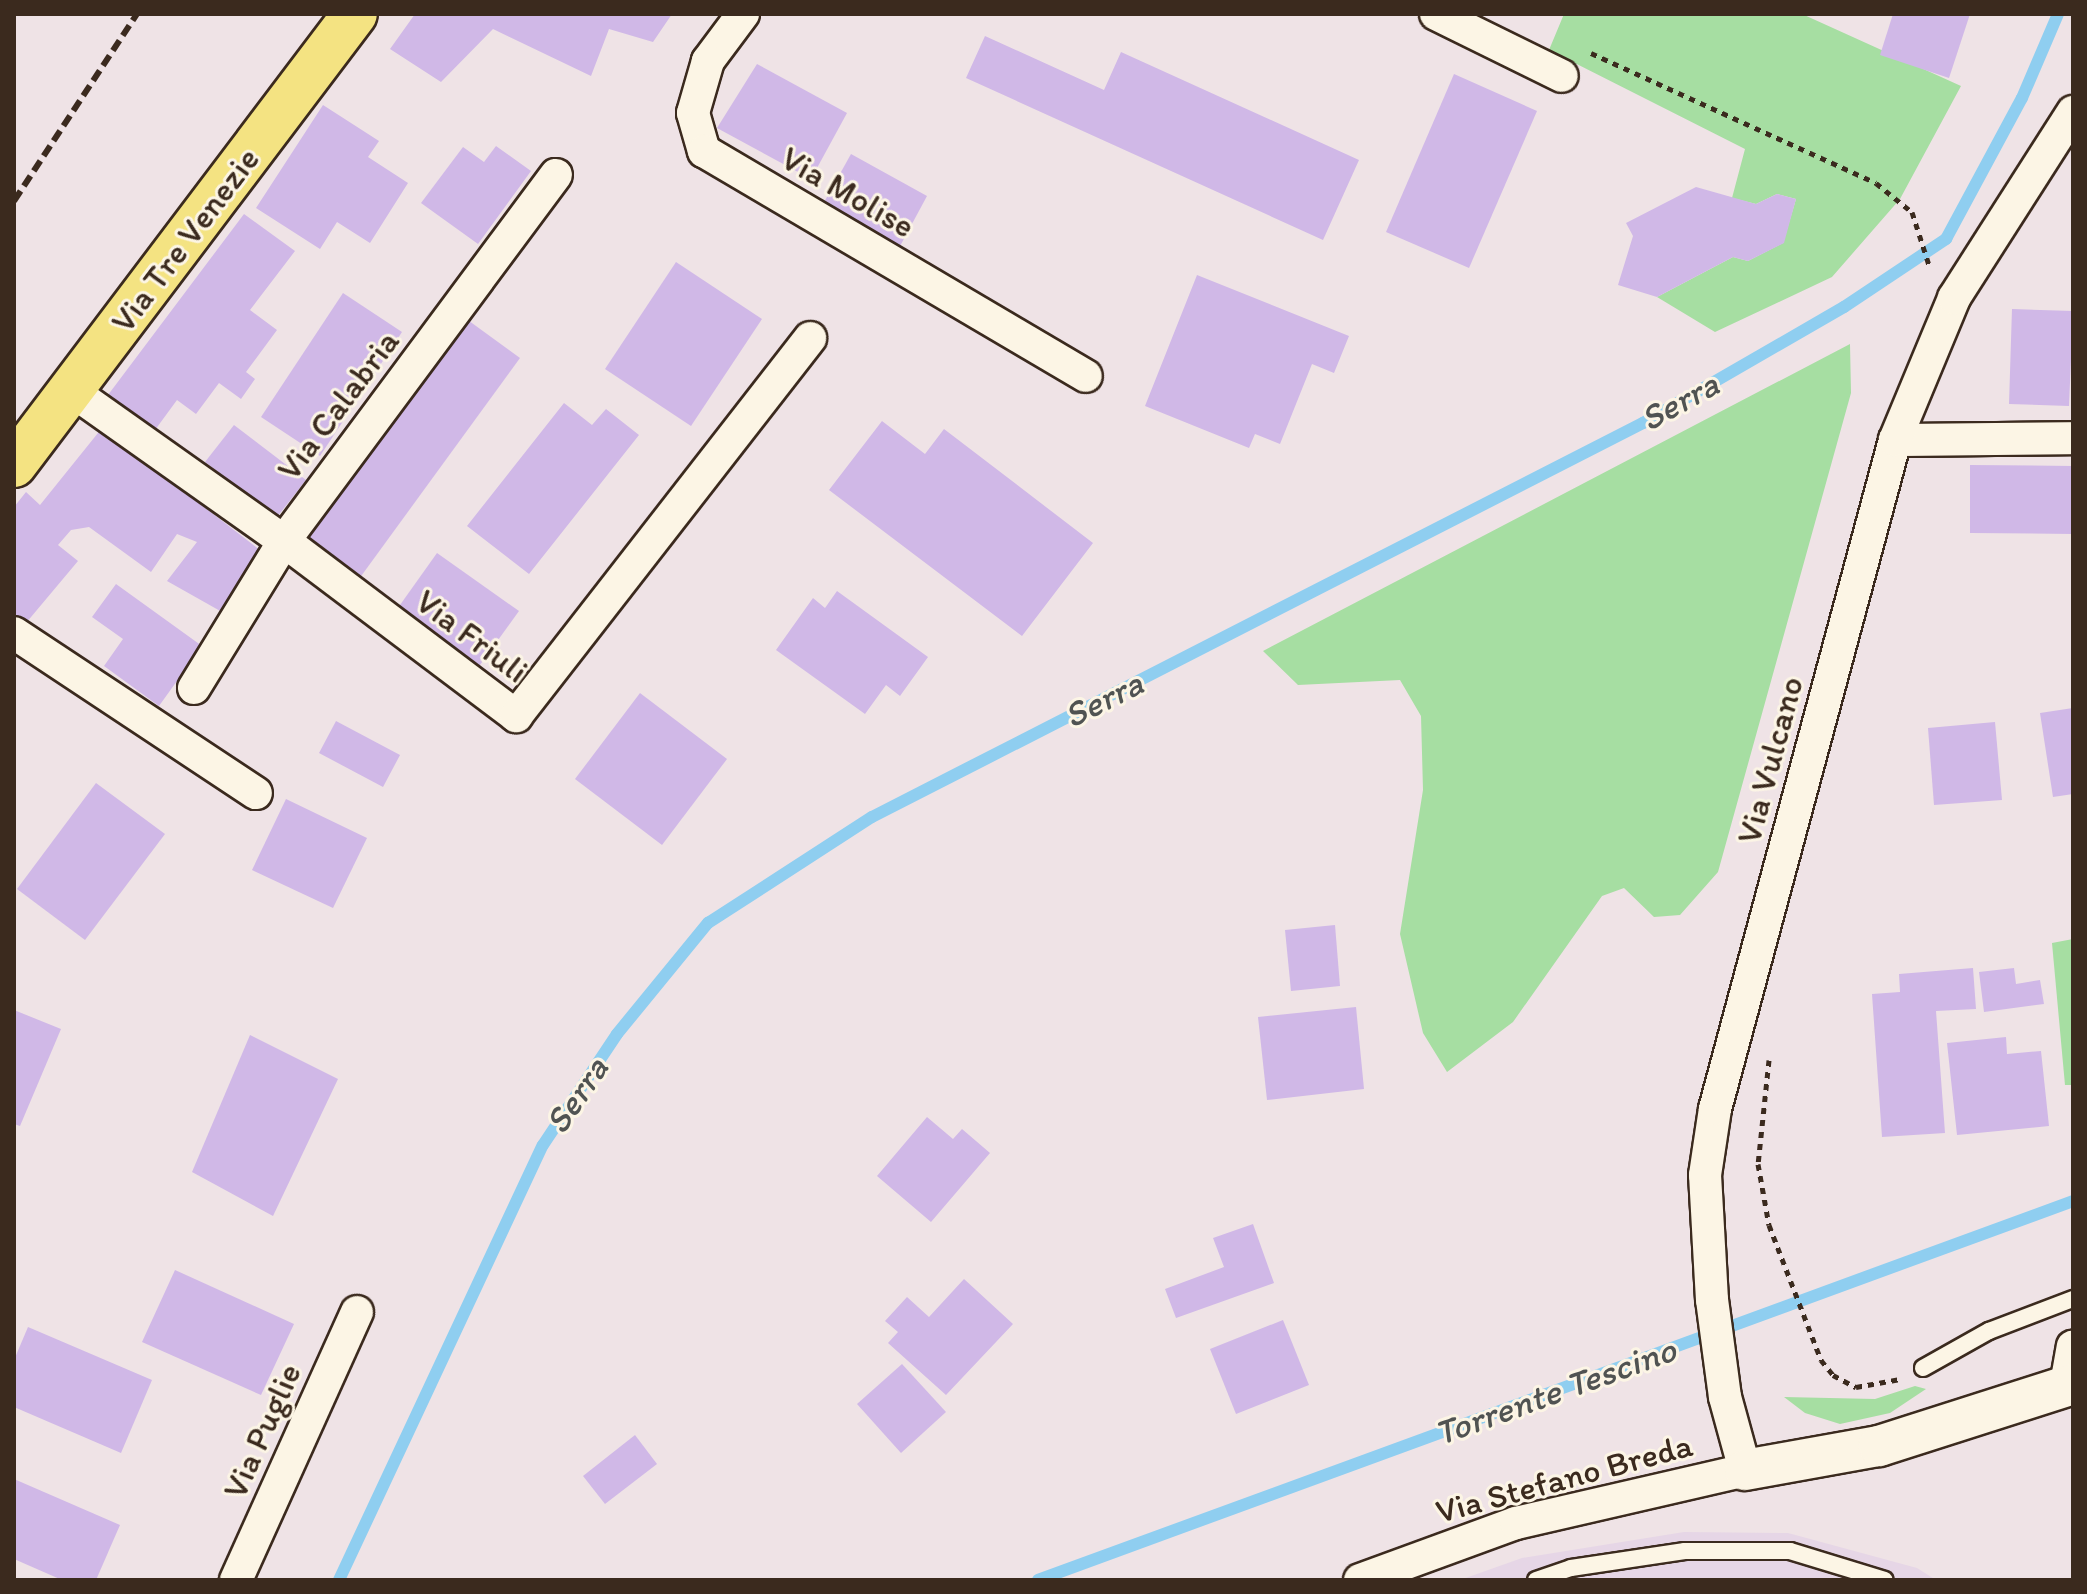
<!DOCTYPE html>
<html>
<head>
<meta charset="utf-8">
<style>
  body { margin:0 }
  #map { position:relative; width:2087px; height:1594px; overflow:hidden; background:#efe3e6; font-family:Itim,sans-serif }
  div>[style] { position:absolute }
  .built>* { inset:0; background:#e6d6e6 }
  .green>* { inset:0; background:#a6dea2 }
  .stream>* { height:12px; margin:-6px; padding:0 6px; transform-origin:6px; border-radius:6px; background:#8fcef0 }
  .building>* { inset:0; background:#d0b8e7 }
  .path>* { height:5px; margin-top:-2.5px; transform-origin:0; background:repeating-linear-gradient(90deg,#3b2a1e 0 6px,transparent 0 12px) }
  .roads { filter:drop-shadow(2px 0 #3b2a1e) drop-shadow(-2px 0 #3b2a1e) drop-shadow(0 2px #3b2a1e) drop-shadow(0 -2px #3b2a1e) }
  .service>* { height:16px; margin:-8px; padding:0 8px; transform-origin:8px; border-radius:8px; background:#fcf5e5 }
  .minor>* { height:32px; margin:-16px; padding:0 16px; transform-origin:16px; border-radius:16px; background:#fcf5e5 }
  .tertiary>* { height:40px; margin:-20px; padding:0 20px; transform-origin:20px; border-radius:20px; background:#fcf5e5 }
  .primary>* { height:44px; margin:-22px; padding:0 22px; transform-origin:22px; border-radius:22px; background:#f4e382 }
  .rail>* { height:6px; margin-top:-3px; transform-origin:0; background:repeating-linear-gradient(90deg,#3b2a1e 0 12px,transparent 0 18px) }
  span { translate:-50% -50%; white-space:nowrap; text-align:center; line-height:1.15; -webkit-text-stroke:6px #fcf5e5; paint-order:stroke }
  .street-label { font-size:34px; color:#3b2a1e }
  .water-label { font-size:36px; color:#505352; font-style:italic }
  .frame { position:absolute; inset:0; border:16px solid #3b2a1e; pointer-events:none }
</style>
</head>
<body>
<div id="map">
  <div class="built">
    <i style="clip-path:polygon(1684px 1532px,1788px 1533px,1917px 1568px,1936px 1580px,1460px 1580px,1522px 1558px)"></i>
  </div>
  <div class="green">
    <i style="clip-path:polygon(1564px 14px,1802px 14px,1961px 86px,1900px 199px,1832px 277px,1715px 332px,1657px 297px,1733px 257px,1748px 261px,1783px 243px,1796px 199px,1777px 194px,1756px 204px,1732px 198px,1745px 149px,1549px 50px)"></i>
    <i style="clip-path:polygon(1850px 344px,1851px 393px,1718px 872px,1680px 915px,1654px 917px,1624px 888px,1602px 896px,1513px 1022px,1447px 1072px,1423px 1033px,1400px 934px,1423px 790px,1421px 716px,1400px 680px,1298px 685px,1263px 651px)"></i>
    <i style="clip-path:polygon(2073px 939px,2073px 1085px,2065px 1085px,2052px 943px)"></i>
    <i style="clip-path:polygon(1915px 1386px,1926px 1389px,1890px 1413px,1840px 1424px,1805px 1413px,1784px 1397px,1875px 1399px)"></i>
  </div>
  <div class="stream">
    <i style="left:339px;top:1580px;width:480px;rotate:-64.9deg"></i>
    <i style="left:543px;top:1145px;width:133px;rotate:-56.3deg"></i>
    <i style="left:617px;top:1034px;width:144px;rotate:-50.7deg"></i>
    <i style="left:708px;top:923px;width:195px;rotate:-32.9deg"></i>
    <i style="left:872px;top:817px;width:866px;rotate:-27.07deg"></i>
    <i style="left:1643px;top:423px;width:232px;rotate:-30deg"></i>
    <i style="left:1844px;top:307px;width:123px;rotate:-33.7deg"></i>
    <i style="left:1946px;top:239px;width:160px;rotate:-61.7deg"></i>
    <i style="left:2022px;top:98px;width:91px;rotate:-66.8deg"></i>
    <i style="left:1038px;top:1580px;width:1102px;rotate:-20.11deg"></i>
  </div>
  <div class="building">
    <i style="clip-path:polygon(415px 14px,672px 14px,653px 42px,609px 29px,591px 76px,493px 29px,441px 82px,390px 49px)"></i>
    <i style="clip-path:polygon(1893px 14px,1970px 14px,1949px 78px,1880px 55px)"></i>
    <i style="clip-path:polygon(985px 36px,1104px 90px,1121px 52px,1359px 160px,1323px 240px,966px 78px)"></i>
    <i style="clip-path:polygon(757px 64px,847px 113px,811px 179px,717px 128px)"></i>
    <i style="clip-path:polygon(1454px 74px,1537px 111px,1469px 268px,1386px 232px)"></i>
    <i style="clip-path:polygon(323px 105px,379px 141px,368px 157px,408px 183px,370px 243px,337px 222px,320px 249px,256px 208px)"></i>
    <i style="clip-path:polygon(496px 146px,531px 171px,478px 244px,421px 203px,463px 147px,484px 162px)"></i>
    <i style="clip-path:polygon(851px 154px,927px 196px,899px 248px,822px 206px)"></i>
    <i style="clip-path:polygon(1696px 187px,1756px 204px,1777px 194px,1796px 199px,1784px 243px,1748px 261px,1733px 257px,1657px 297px,1618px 285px,1633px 236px,1626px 223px)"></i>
    <i style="clip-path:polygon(244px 214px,295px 251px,250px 310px,277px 330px,246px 372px,255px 379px,241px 399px,219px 383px,196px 414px,177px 400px,155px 430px,108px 395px)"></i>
    <i style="clip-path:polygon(676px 262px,762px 319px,691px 426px,605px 369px)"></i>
    <i style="clip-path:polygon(1197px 275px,1349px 336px,1334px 373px,1312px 364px,1280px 444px,1255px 434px,1249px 448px,1145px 406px)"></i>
    <i style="clip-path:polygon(343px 293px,402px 332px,320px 456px,261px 417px)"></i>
    <i style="clip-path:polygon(2012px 309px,2073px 311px,2069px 406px,2009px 404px)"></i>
    <i style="clip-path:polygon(465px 318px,520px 358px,359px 579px,304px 539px)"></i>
    <i style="clip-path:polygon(564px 403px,592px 425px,606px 409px,639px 435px,529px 574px,467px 526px)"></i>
    <i style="clip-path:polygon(882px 421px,925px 454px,944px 429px,1093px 543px,1022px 636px,829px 490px)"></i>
    <i style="clip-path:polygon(234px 425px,306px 480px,277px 517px,205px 462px)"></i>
    <i style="clip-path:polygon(102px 428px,265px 554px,222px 612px,167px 581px,197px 542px,177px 534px,151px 572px,89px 527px,71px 530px,58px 545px,78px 561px,26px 623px,14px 613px,14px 507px,26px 492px,40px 505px)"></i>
    <i style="clip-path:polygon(1970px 465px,2073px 466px,2073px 534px,1970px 533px)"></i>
    <i style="clip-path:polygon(437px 553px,519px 611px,477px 669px,395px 612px)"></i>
    <i style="clip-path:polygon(116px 584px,202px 646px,159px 706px,104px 666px,123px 639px,92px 617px)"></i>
    <i style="clip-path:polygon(837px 591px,928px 657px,900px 696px,886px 685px,865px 714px,776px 650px,813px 598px,825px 608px)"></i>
    <i style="clip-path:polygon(640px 693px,727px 759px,662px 845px,575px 779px)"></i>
    <i style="clip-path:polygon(2073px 708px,2073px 794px,2053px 797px,2040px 713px)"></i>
    <i style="clip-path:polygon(336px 721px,400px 755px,383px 787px,319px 753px)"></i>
    <i style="clip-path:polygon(1995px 722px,2002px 800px,1934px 805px,1928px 728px)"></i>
    <i style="clip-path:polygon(96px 783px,165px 834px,85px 940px,17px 889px)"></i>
    <i style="clip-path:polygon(286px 799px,367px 838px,333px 908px,252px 870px)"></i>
    <i style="clip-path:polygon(1335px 925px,1340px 986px,1291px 991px,1285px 930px)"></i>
    <i style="clip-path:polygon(1973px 968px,1976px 1009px,1936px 1011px,1945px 1133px,1882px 1137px,1872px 994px,1900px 992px,1899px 974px)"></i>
    <i style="clip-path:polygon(2014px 968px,2016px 984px,2040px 980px,2044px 1004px,1984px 1012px,1979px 972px)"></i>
    <i style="clip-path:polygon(1356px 1007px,1364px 1089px,1267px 1100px,1258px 1017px)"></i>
    <i style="clip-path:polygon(14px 1010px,61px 1029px,20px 1126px,14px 1124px)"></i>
    <i style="clip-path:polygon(250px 1035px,338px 1079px,273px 1216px,192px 1172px)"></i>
    <i style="clip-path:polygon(2006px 1037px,2007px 1054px,2041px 1051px,2049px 1126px,1957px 1135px,1947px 1043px)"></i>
    <i style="clip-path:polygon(927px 1117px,953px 1139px,962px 1129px,990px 1153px,931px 1222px,877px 1176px)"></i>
    <i style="clip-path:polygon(1253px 1224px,1274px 1283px,1176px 1318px,1165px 1289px,1224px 1267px,1213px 1238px)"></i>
    <i style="clip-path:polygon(175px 1270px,294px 1324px,261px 1395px,142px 1342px)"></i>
    <i style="clip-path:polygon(964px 1279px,1013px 1324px,946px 1395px,888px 1343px,898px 1332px,885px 1321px,907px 1297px,929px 1317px)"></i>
    <i style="clip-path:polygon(1283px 1320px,1309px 1385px,1236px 1414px,1210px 1349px)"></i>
    <i style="clip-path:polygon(28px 1327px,152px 1380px,121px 1453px,14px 1407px,14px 1360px)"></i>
    <i style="clip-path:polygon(902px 1364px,946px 1412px,901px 1453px,857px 1404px)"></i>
    <i style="clip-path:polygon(635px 1435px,657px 1464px,605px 1504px,583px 1476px)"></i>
    <i style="clip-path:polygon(14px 1479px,120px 1525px,96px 1580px,62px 1580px,14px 1559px)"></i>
  </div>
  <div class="path">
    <i style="left:1591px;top:53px;width:313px;rotate:24.5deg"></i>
    <i style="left:1876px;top:183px;width:46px;rotate:38.9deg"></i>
    <i style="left:1912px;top:212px;width:59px;rotate:72.2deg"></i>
    <i style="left:1769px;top:1060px;width:105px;rotate:96deg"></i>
    <i style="left:1758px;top:1164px;width:62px;rotate:79.8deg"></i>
    <i style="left:1769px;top:1225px;width:145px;rotate:68.9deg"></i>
    <i style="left:1821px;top:1360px;width:19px;rotate:51deg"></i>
    <i style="left:1833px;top:1375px;width:26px;rotate:28deg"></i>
    <i style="left:1856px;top:1387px;width:45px;rotate:-10.3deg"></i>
  </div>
  <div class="roads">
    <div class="service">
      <i style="left:1923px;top:1368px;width:76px;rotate:-29.3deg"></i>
      <i style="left:1989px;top:1331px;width:90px;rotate:-20.9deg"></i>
      <i style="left:1536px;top:1580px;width:37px;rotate:-19deg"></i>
      <i style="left:1571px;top:1568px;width:115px;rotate:-8.5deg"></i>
      <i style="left:1685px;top:1551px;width:105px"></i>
      <i style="left:1790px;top:1551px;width:99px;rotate:17deg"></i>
    </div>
    <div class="minor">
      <i style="left:743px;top:14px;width:59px;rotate:126.7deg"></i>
      <i style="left:708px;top:61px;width:54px;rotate:106.1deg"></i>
      <i style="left:693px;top:113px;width:40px;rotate:74deg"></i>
      <i style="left:704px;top:151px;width:443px;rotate:30.5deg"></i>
      <i style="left:1436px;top:14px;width:140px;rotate:26.2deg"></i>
      <i style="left:72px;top:391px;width:260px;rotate:35.3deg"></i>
      <i style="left:284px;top:541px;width:291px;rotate:37deg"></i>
      <i style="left:516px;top:716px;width:479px;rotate:-52.1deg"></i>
      <i style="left:1895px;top:440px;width:178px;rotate:-0.6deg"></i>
      <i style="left:14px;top:633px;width:290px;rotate:33.5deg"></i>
      <i style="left:194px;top:688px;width:172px;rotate:-58.5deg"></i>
      <i style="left:284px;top:541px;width:456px;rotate:-53.4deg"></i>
      <i style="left:2066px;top:1385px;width:39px;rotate:-80deg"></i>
      <i style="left:236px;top:1580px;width:294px;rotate:-65.7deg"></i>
      <i style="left:1360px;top:1580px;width:166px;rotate:-20.1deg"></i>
      <i style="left:1516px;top:1523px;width:235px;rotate:-13deg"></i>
      <i style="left:1745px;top:1470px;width:76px;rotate:-105.3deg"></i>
      <i style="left:1725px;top:1397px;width:98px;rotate:-97.6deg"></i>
      <i style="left:1712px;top:1300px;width:125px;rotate:-93.2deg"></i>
      <i style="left:1705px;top:1175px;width:67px;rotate:-81.4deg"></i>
      <i style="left:1715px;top:1109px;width:693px;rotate:-74.94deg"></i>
      <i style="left:1895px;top:440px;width:154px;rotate:-67.4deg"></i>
      <i style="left:1954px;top:298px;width:221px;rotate:-57.4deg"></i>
    </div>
    <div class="tertiary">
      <i style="left:1745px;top:1470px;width:136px;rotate:-10.2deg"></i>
      <i style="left:1879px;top:1446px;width:204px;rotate:-17.7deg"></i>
    </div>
    <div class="primary">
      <i style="left:14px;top:465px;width:565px;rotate:-52.91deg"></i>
    </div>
  </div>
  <div class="rail">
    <i style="left:14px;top:201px;width:224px;rotate:-56.7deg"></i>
  </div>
  <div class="street-label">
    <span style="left:848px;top:192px;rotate:30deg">Via Molise</span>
    <span style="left:185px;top:240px;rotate:-53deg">Via Tre Venezie</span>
    <span style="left:338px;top:405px;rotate:-53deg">Via Calabria</span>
    <span style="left:472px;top:636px;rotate:37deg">Via Friuli</span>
    <span style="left:1770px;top:760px;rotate:-75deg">Via Vulcano</span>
    <span style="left:262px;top:1431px;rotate:-66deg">Via Puglie</span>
    <span style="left:1564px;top:1478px;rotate:-15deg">Via Stefano Breda</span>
  </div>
  <div class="water-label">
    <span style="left:1679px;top:401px;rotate:-29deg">Serra</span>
    <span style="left:1103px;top:699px;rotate:-27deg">Serra</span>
    <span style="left:576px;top:1095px;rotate:-56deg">Serra</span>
    <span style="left:1555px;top:1391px;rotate:-20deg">Torrente Tescino</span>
  </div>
  <div class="frame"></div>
</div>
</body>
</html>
